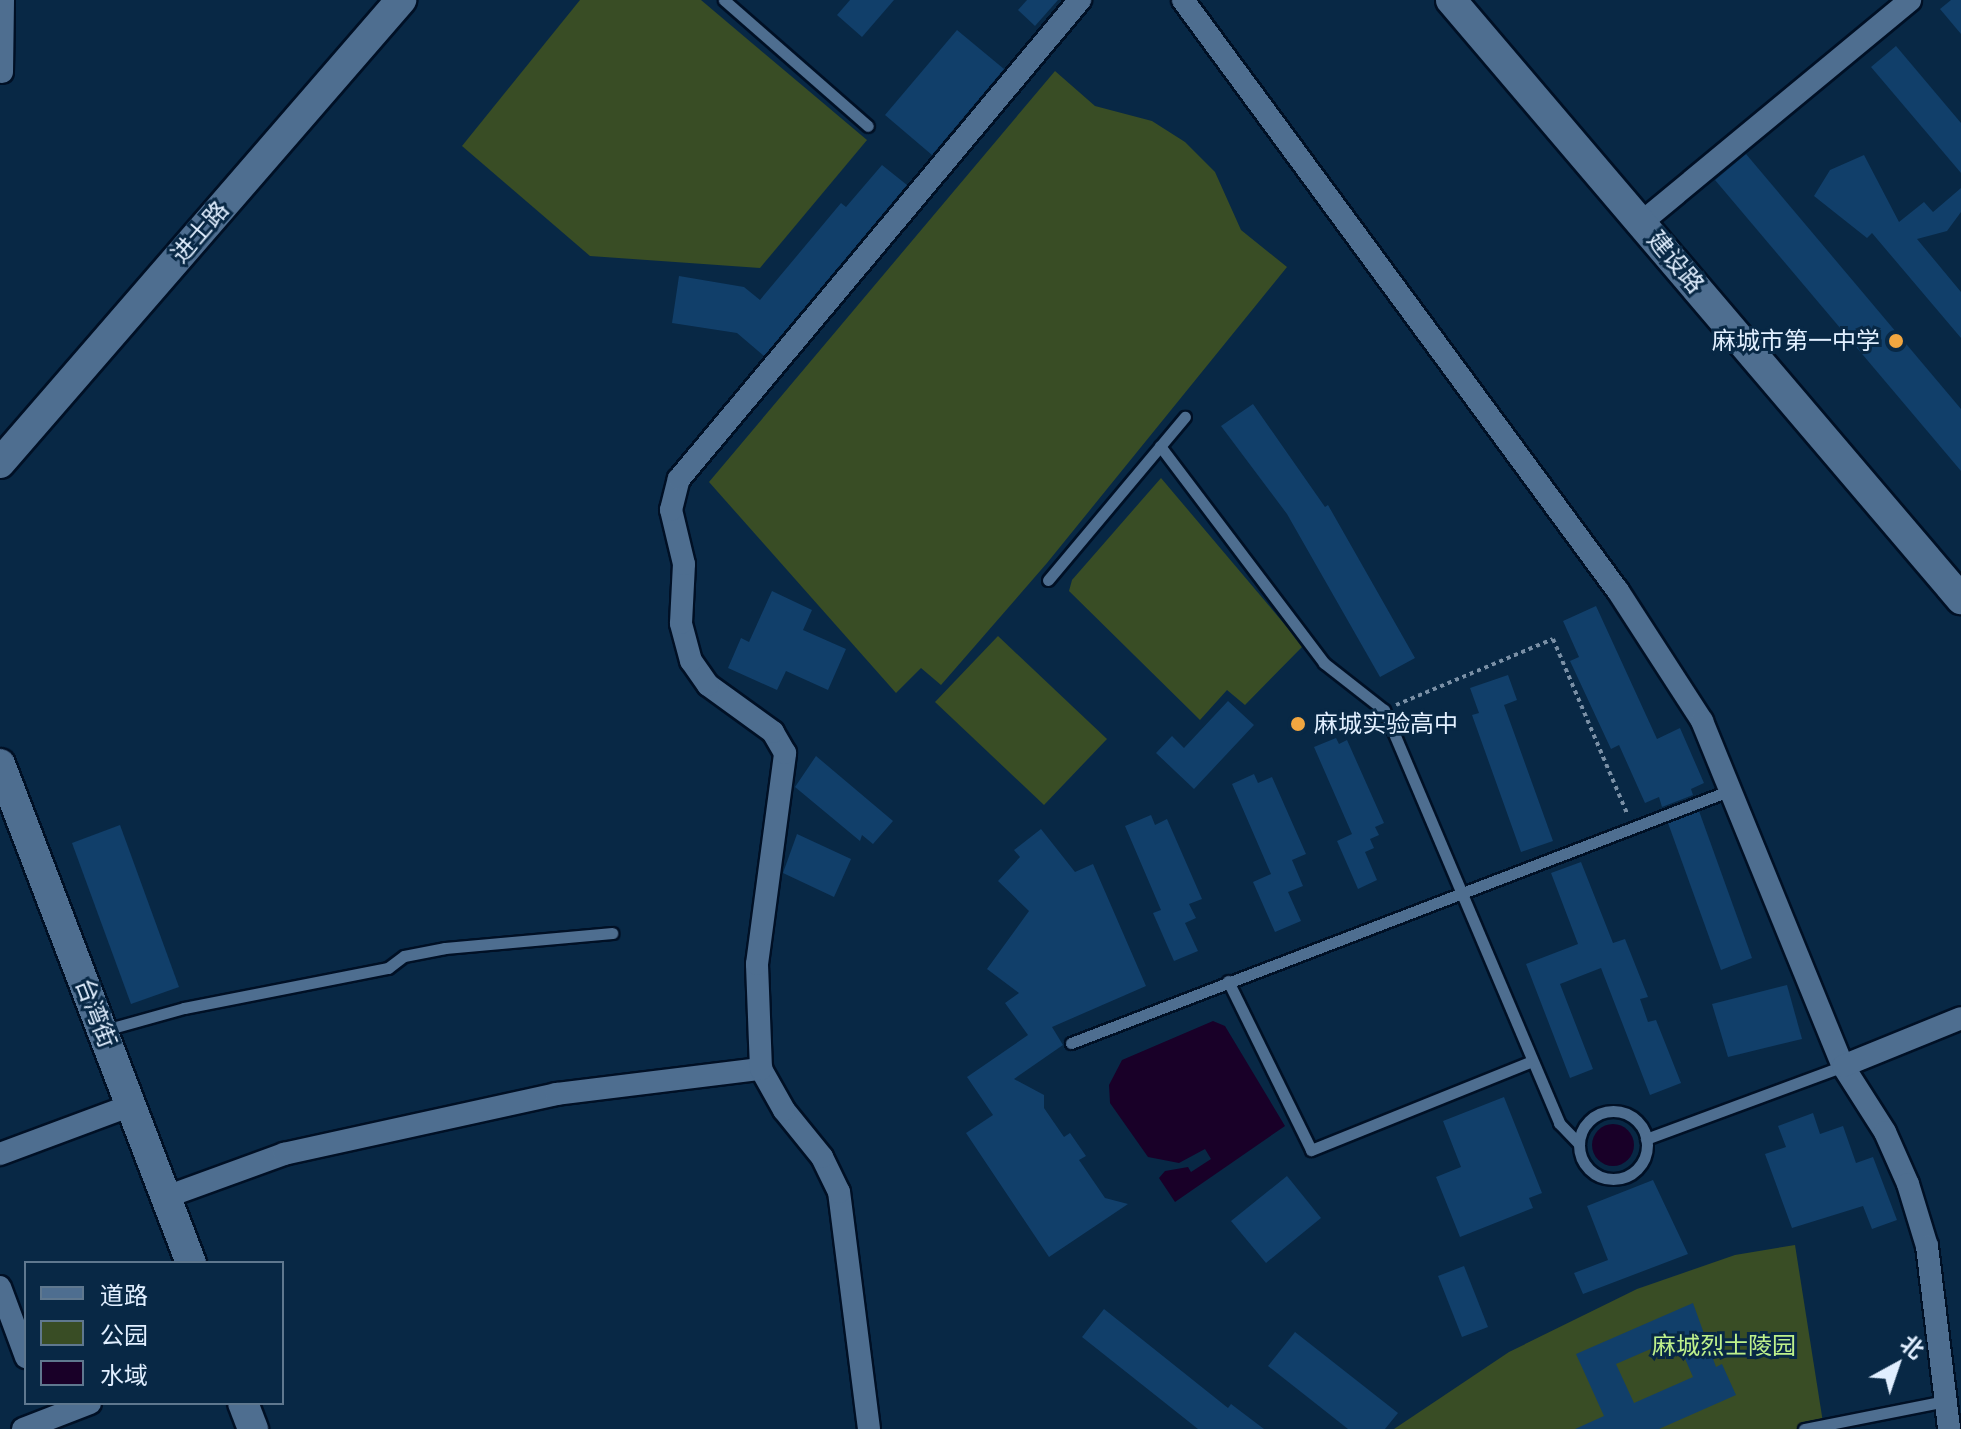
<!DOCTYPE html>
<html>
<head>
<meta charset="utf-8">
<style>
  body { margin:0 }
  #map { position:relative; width:1961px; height:1429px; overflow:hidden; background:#082845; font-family:Inter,"Noto Sans SC",sans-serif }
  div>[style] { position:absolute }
  .green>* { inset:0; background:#394d25 }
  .water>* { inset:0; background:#190028 }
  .round { border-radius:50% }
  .building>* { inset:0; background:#113f6a }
  .path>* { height:4px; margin-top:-2px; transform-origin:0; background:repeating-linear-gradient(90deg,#7a90a6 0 4px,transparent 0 8px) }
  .roads { filter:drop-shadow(2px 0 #001025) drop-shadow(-2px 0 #001025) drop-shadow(0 2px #001025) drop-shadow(0 -2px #001025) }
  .lane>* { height:11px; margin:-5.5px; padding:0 5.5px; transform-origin:5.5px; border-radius:5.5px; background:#4e6e90 }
  .lane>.ring { margin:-5.5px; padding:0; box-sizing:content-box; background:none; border:11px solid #4e6e90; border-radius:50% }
  .street>* { height:22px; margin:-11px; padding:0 11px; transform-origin:11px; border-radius:11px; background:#4e6e90 }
  .secondary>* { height:30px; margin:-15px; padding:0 15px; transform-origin:15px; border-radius:15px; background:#4e6e90 }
  .dots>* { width:22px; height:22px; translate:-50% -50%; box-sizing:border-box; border:4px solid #082845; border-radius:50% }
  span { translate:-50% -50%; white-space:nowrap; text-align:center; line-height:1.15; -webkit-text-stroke:6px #082845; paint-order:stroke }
  .street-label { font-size:24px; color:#e1efff }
  .poi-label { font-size:24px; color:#e1efff }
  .right { translate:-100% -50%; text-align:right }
  .left { translate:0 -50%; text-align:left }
  .park-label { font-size:24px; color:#bef08b }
  .legend { position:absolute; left:24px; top:1261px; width:260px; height:144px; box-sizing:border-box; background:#082845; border:2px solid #5f788f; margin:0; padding:10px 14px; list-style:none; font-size:24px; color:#e1efff }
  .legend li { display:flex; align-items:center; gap:16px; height:40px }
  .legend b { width:40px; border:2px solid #5f788f }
  .north { position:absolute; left:1857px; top:1325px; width:80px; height:80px; -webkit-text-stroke:6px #082845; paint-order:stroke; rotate:40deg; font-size:22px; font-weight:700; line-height:32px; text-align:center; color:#e1efff }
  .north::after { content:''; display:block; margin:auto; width:28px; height:36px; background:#e1efff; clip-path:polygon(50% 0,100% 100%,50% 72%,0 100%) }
</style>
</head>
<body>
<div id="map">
  <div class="green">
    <i style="clip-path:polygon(580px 0,701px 0,867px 140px,760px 268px,590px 256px,462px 146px)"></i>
    <i style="clip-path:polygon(1055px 71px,1095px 106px,1152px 121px,1185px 142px,1215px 172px,1241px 230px,1287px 267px,1047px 563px,941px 685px,921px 668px,896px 693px,709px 482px)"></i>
    <i style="clip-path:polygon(1161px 478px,1303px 646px,1245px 705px,1227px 690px,1200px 720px,1069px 591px,1072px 580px)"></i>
    <i style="clip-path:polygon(998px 636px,1107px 739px,1044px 805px,935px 702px)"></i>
    <i style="clip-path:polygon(1795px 1245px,1824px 1429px,1394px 1429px,1509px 1352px,1637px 1289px,1735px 1255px)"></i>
  </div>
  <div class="water">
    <i style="clip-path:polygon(1213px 1021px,1225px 1026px,1285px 1126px,1175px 1202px,1159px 1178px,1165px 1171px,1188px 1167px,1191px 1172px,1211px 1159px,1205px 1149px,1179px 1163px,1148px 1157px,1110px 1103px,1109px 1085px,1122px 1060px)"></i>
    <i class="round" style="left:1592px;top:1124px;width:42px;height:42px"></i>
  </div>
  <div class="building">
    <i style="clip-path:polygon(850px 0,894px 0,862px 37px,837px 15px)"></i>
    <i style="clip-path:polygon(1027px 0,1058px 0,1035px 26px,1018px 10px)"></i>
    <i style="clip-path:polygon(1951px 0,1961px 0,1961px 34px,1940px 9px)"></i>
    <i style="clip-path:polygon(957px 30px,1004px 69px,932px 155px,885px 115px)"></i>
    <i style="clip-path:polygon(1896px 46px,1961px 123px,1961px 173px,1871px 67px)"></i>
    <i style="clip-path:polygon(1746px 154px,1961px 409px,1961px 471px,1715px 180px)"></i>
    <i style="clip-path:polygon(1864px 155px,1899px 222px,1924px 202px,1933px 212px,1961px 188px,1961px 212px,1947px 231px,1917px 239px,1961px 292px,1961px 338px,1872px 233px,1867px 238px,1814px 196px,1830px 170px)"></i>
    <i style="clip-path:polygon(882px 165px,907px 185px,764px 356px,737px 333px,672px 323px,679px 276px,744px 287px,760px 300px,841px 203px,846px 207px)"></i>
    <i style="clip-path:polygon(1253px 404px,1325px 507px,1328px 505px,1415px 658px,1380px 677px,1287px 514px,1221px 426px)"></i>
    <i style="clip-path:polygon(772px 591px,812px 610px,803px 630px,846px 649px,828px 690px,786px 671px,777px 690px,728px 668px,741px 638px,749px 642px)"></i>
    <i style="clip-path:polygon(1596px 606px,1657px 739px,1680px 728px,1704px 783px,1691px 789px,1693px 795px,1662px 807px,1659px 797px,1645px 803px,1619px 745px,1611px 749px,1570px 661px,1579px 657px,1563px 621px)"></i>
    <i style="clip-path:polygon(1508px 675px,1517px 700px,1504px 705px,1553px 841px,1521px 852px,1472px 715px,1479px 713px,1470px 688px)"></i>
    <i style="clip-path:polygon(1228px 701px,1254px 725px,1194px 789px,1156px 753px,1172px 736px,1184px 748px)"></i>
    <i style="clip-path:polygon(1336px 738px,1339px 744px,1347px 740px,1384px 823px,1375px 827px,1379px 835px,1370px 839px,1374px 848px,1365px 852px,1377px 880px,1358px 889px,1337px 841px,1352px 834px,1314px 747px)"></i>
    <i style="clip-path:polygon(816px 756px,893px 821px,873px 844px,862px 835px,860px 841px,795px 787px)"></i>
    <i style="clip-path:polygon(1254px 774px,1258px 783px,1272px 777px,1306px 854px,1292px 860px,1303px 886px,1288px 892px,1301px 921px,1275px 932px,1253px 882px,1271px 874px,1232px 784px)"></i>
    <i style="clip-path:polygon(1699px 811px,1752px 958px,1721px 970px,1668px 823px)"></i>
    <i style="clip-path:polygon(1151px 815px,1155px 825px,1167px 819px,1202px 899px,1189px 904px,1196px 918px,1185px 923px,1198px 951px,1174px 961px,1153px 913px,1161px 910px,1125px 826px)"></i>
    <i style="clip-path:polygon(120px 825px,179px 987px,131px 1004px,72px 843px)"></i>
    <i style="clip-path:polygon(1041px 829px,1075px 872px,1093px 864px,1146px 986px,1052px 1027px,1063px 1045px,1014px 1079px,1044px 1095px,1044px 1108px,1064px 1137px,1070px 1133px,1086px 1156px,1079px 1160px,1105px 1198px,1128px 1204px,1049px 1257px,966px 1133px,993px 1115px,967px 1077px,1028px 1035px,1005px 1003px,1019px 993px,987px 969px,1029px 911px,998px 881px,1020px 857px,1014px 850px)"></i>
    <i style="clip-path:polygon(797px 834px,851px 859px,834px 897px,783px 873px)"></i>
    <i style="clip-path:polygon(1581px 862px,1613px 943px,1625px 939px,1648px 997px,1640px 999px,1648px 1022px,1656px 1020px,1681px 1083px,1650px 1095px,1601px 968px,1560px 984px,1593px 1069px,1570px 1078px,1526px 964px,1578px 944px,1551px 873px)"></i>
    <i style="clip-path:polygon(1787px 985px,1802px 1039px,1728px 1057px,1712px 1004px)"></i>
    <i style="clip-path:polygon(1504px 1097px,1542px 1193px,1529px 1198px,1533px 1208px,1460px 1237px,1436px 1177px,1461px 1167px,1443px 1121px)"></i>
    <i style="clip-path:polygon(1813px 1113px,1820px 1134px,1843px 1126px,1856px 1163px,1873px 1157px,1897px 1220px,1872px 1229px,1863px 1206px,1792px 1228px,1765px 1154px,1786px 1147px,1778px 1126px)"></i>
    <i style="clip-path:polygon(1287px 1176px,1321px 1218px,1266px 1263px,1231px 1221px)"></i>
    <i style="clip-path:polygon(1653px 1180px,1688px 1254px,1583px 1294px,1574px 1273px,1608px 1260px,1587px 1206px)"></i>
    <i style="clip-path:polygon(1464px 1266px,1488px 1327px,1462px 1337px,1438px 1276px)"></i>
    <i style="clip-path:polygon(evenodd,1693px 1303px,1716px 1367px,1722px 1364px,1736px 1395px,1659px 1429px,1575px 1429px,1604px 1416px,1576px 1354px,1693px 1303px,1676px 1338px,1693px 1377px,1634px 1403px,1616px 1364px,1676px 1338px)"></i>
    <i style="clip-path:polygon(1104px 1309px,1228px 1408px,1231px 1404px,1264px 1429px,1198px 1429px,1082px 1337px)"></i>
    <i style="clip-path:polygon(1295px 1332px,1398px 1413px,1385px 1429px,1348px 1429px,1268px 1366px)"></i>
  </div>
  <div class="path">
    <i style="left:1396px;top:705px;width:170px;rotate:-22.8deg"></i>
    <i style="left:1553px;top:639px;width:189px;rotate:67deg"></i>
  </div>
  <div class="roads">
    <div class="lane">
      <i style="left:724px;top:0;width:191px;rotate:41.2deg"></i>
      <i style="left:1160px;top:446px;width:272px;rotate:52.9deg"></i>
      <i style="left:1324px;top:663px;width:76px;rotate:38.1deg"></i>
      <i style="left:1384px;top:710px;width:449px;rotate:67deg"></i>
      <i style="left:1559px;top:1123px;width:29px;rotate:46deg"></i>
      <i style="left:1048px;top:580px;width:213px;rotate:-50deg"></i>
      <i style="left:1228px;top:981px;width:188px;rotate:63.8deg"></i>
      <i style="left:1311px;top:1150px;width:238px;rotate:-21.9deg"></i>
      <i style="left:105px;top:1030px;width:82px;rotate:-15.6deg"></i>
      <i style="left:184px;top:1008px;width:208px;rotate:-11.1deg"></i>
      <i style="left:388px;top:968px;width:20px;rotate:-37deg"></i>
      <i style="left:404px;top:956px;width:42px;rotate:-11deg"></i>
      <i style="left:445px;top:948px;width:168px;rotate:-5.1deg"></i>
      <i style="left:1071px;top:1043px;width:707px;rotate:-20.97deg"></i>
      <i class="ring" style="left:1579px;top:1111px;width:57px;height:57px"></i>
      <i style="left:1646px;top:1139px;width:210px;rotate:-20.3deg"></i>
      <i style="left:1804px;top:1429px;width:145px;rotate:-11.2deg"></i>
    </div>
    <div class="street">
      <i style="left:1183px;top:0;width:734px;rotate:53.65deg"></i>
      <i style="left:1618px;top:591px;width:155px;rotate:57.1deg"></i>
      <i style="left:1702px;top:721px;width:373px;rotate:67.8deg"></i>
      <i style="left:1843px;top:1066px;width:78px;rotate:57.5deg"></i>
      <i style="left:1885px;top:1132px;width:57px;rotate:66.1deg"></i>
      <i style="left:1908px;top:1184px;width:65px;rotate:73deg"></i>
      <i style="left:1927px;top:1246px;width:184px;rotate:83.1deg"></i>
      <i style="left:2px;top:72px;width:72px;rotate:-89.2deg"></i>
      <i style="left:1642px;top:222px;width:348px;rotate:-39.6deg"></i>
      <i style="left:1843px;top:1066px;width:127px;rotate:-22.1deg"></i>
      <i style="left:0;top:1154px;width:141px;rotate:-20.4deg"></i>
      <i style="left:166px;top:1197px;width:126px;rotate:-20deg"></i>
      <i style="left:284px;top:1154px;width:279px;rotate:-12.4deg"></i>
      <i style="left:556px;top:1094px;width:207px;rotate:-7deg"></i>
      <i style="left:0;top:1287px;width:75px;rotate:69.6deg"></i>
      <i style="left:23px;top:1429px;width:72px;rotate:-21.2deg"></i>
      <i style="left:869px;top:1429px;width:239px;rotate:-97.2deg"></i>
      <i style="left:839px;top:1192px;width:39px;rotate:-116deg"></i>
      <i style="left:822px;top:1157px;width:60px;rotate:-129deg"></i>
      <i style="left:784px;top:1110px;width:47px;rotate:-119.3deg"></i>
      <i style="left:761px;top:1069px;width:105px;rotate:-92.2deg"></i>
      <i style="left:757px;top:964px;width:213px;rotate:-82.4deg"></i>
      <i style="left:785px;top:753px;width:24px;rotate:-120deg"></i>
      <i style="left:773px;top:732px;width:80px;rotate:-144.1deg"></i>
      <i style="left:708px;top:685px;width:29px;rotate:-125deg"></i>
      <i style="left:691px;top:661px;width:39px;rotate:-105deg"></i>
      <i style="left:681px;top:623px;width:59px;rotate:-87.1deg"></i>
      <i style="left:684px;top:564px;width:56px;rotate:-103.5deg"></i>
      <i style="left:671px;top:510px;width:32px;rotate:-76deg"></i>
      <i style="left:679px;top:479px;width:625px;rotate:-50.07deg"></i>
    </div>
    <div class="secondary">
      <i style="left:1451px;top:0;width:787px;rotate:49.59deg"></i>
      <i style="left:0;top:463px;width:613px;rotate:-49.1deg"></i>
      <i style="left:0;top:764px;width:534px;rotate:69.05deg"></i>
      <i style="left:243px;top:1403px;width:28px;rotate:69deg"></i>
    </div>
  </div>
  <div class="dots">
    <i style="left:1896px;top:341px;background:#f1a640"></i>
    <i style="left:1298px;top:724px;background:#f1a640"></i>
  </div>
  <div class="street-label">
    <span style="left:200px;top:232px;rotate:-49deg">进士路</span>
    <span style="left:1676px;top:262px;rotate:50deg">建设路</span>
    <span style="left:96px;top:1013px;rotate:69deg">台湾街</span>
  </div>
  <div class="poi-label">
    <span class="right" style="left:1880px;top:341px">麻城市第一中学</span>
    <span class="left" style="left:1314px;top:724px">麻城实验高中</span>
  </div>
  <div class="park-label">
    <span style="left:1724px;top:1346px">麻城烈士陵园</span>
  </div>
  <ul class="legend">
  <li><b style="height:10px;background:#4e6e90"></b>道路</li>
  <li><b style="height:22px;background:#394d25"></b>公园</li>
  <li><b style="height:22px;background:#190028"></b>水域</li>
  </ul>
  <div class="north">北</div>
</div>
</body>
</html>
